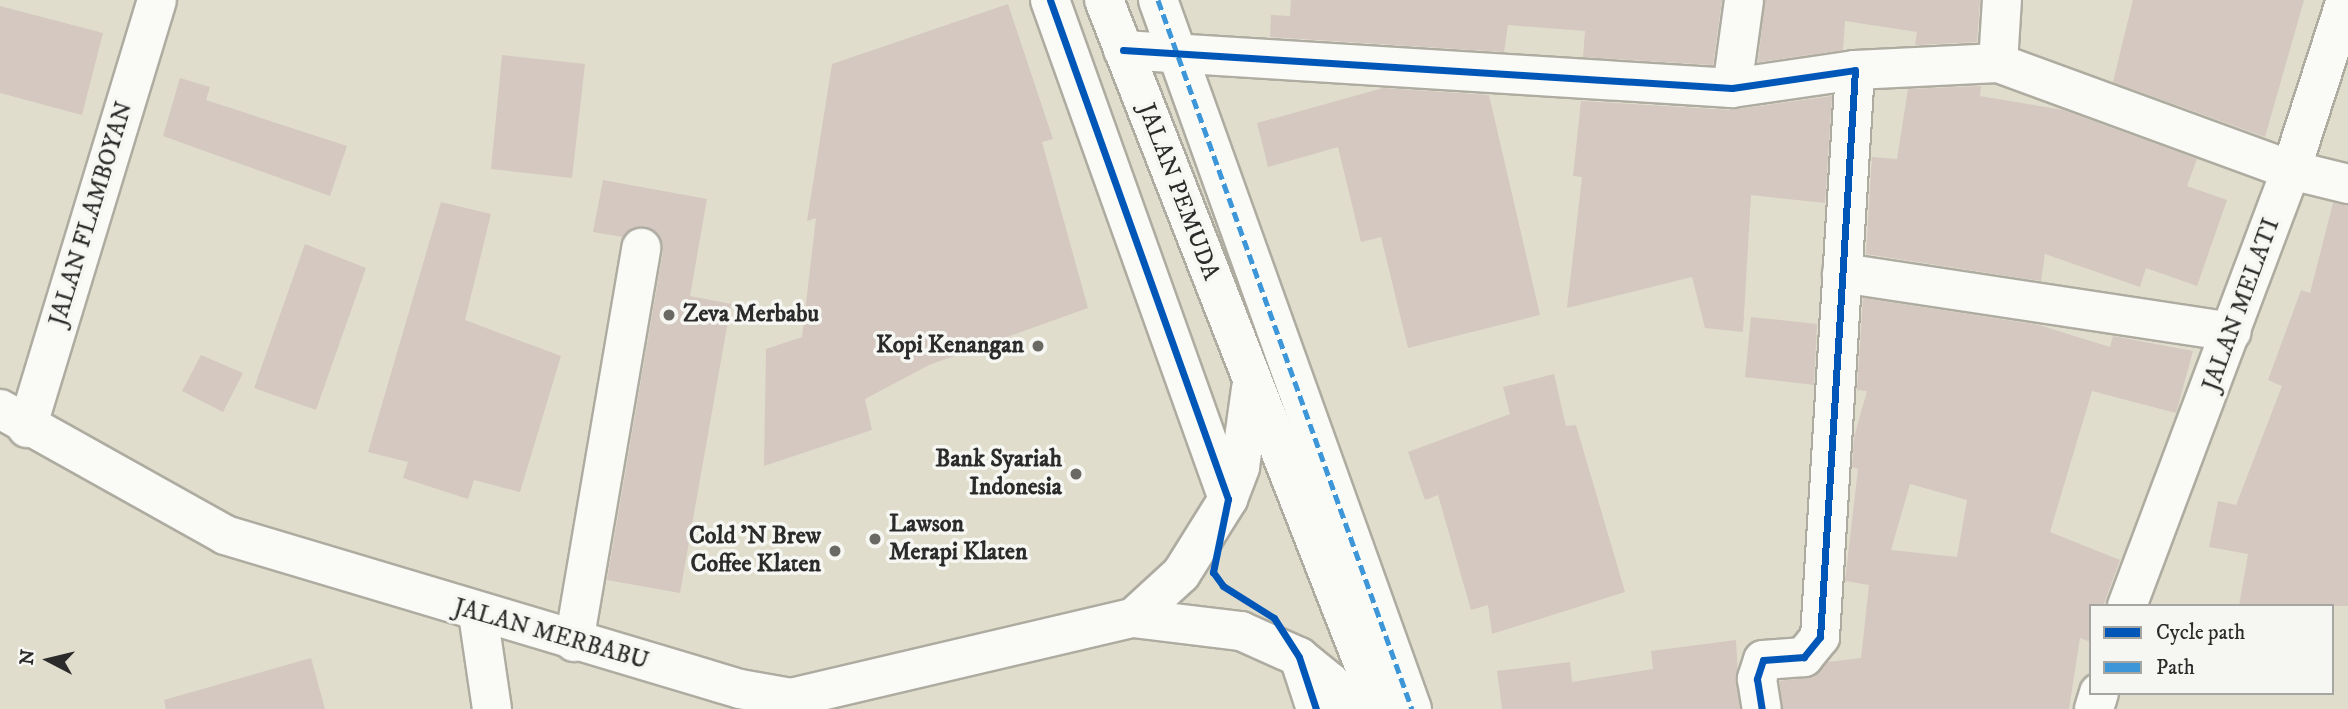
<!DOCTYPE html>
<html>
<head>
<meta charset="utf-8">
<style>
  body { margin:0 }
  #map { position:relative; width:2348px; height:709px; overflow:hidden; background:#e1ddcc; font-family:"IM FELL DW Pica",serif }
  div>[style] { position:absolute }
  .building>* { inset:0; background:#d4c8c0 }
  .roads { filter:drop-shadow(2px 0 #aeaca1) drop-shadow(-2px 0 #aeaca1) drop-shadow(0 2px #aeaca1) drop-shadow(0 -2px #aeaca1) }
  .street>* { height:38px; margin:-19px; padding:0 19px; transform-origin:19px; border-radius:19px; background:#fafaf7 }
  .secondary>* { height:38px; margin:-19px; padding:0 19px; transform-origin:19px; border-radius:19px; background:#fafaf7 }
  .quiet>* { height:5px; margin-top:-2.5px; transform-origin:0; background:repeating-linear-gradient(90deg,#3c96d7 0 10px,transparent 0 15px) }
  .cycleway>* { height:7px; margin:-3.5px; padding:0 3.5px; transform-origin:3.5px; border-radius:3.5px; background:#0057b8 }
  .dots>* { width:19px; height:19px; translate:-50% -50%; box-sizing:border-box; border:4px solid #f6f6f2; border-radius:50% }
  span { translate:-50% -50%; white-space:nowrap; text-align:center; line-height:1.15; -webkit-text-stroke:7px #f6f6f2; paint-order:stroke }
  .street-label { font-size:24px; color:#2b2b2b }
  .poi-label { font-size:24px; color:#2b2b2b; font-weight:700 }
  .left { translate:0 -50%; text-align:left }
  .right { translate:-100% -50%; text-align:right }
  .legend { position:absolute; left:2089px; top:604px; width:245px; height:91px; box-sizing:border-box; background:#f6f6f2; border:2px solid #a5a5a2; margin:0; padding:9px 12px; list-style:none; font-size:21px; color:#2b2b2b }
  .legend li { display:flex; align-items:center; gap:14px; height:35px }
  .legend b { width:35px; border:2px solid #a5a5a2 }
  .north { position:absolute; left:14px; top:625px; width:70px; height:70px; -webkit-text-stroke:5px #f6f6f2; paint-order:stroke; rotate:277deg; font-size:19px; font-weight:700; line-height:28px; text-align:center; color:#2b2b2b }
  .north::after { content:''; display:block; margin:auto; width:24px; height:32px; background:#2b2b2b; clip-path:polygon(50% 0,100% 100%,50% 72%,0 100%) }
</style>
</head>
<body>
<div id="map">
  <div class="building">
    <i style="clip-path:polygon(1291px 0,1722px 0,1713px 65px,1583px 57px,1585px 31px,1508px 25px,1504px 52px,1270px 37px,1271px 15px,1290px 16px)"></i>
    <i style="clip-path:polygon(1765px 0,1980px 0,1977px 42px,1915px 45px,1917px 32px,1845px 21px,1843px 50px,1758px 62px)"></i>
    <i style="clip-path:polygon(2133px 0,2304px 0,2265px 137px,2113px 82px)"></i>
    <i style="clip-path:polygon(1008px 4px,1053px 139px,1042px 142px,1088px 308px,929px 365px,865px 399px,872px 430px,764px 466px,766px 349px,802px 337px,816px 218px,807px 221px,832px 64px)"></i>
    <i style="clip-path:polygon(0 6px,103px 33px,82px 115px,0 93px)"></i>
    <i style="clip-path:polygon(502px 55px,585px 64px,572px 178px,491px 169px)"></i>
    <i style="clip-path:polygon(180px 78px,210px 87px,206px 100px,347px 146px,330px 196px,163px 136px)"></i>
    <i style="clip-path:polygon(1981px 86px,1980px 96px,2063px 110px,2197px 159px,2187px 186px,2227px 200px,2197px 286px,2146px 268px,2140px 287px,2045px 254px,2041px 281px,1866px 254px,1872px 157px,1897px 159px,1908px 89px)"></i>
    <i style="clip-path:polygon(1383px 88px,1489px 95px,1540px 315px,1408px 348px,1381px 237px,1361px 242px,1338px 147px,1268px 167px,1257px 123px)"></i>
    <i style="clip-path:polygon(1832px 96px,1825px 203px,1751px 195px,1743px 332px,1705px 328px,1692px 277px,1567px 308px,1582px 177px,1573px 176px,1581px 101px,1731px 110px)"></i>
    <i style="clip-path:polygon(603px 180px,707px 199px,690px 296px,731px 304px,680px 593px,607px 580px,663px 251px,661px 240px,645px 227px,623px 237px,593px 232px)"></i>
    <i style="clip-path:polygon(441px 202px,491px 214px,465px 320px,561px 356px,520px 492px,474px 480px,468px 499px,403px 478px,408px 462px,368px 452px)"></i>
    <i style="clip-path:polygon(2333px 203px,2348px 205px,2348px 606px,2239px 606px,2248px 554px,2209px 547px,2218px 501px,2236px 505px,2282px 386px,2268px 380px,2301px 290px,2310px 293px)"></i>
    <i style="clip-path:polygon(305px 244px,366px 268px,316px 410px,254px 388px)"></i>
    <i style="clip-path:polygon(evenodd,1863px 298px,2039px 325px,2110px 347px,2113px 336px,2193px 351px,2176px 413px,2092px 391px,2050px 532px,2120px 560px,2103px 606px,2091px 606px,2091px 642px,2080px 638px,2069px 709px,1783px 709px,1779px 681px,1814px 677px,1828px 662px,1861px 658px,1869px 585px,1845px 581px,1858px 469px,1852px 467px,1854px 437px,1867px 391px,1857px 390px,1863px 298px,1910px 484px,1967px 500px,1957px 557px,1891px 550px,1910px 484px)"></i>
    <i style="clip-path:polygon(1751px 317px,1817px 324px,1814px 385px,1745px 377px)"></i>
    <i style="clip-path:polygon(201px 355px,243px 373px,223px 412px,182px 391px)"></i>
    <i style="clip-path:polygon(1554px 374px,1566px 426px,1576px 425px,1625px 592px,1492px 634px,1488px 605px,1471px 610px,1438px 495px,1425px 500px,1408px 452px,1510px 414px,1503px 387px)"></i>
    <i style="clip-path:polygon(1736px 640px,1740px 709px,1502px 709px,1497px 671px,1570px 662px,1572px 682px,1653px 669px,1651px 651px)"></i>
    <i style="clip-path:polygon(311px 658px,325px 709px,166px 709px,164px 700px)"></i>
  </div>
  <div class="roads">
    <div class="street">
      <i style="left:1050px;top:0;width:530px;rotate:70.37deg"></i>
      <i style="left:1158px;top:0;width:753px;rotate:70.29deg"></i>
      <i style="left:1123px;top:50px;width:610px;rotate:3.57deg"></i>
      <i style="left:1732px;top:88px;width:124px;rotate:-8.3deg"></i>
      <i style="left:1855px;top:70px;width:568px;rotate:93.53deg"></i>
      <i style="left:1820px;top:637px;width:26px;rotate:129deg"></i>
      <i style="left:1804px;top:657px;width:41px;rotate:175.8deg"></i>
      <i style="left:1763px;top:660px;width:20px;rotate:108deg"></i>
      <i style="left:1757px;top:679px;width:30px;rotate:81deg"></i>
      <i style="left:1998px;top:63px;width:63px;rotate:-86.4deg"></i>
      <i style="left:1855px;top:70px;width:143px;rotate:-2.8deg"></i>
      <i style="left:1998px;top:63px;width:312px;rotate:20.1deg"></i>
      <i style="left:2291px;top:170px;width:59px;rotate:13.8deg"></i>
      <i style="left:1732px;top:88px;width:89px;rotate:-82.2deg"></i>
      <i style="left:1842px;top:273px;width:394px;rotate:8.6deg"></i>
      <i style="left:27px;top:428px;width:447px;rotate:-73.1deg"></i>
      <i style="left:574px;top:642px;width:400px;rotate:-80.3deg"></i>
      <i style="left:1299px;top:657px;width:55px;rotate:71.9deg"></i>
    </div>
    <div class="secondary">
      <i style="left:1104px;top:0;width:761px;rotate:68.66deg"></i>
      <i style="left:0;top:409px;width:258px;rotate:29.2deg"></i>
      <i style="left:225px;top:535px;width:538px;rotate:16.65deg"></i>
      <i style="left:740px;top:689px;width:52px;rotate:10deg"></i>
      <i style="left:791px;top:698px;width:351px;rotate:-13.2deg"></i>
      <i style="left:1133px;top:618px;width:109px;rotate:6.9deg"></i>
      <i style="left:1241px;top:631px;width:64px;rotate:24.1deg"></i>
      <i style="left:1299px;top:657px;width:40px;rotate:39deg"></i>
      <i style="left:1330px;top:682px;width:33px;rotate:55deg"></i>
      <i style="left:2127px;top:606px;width:466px;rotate:-69.4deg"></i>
      <i style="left:2291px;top:170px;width:179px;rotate:-72.1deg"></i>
      <i style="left:478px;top:614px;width:96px;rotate:81.6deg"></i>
      <i style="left:1133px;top:618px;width:65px;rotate:-42.5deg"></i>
      <i style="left:1181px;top:574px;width:89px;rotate:-57.9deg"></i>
      <i style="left:1228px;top:499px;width:34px;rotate:-69deg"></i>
      <i style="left:1240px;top:467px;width:79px;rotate:-82deg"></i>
      <i style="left:2094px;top:709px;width:17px;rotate:-73deg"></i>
    </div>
  </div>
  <div class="quiet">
    <i style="left:1158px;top:0;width:753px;rotate:70.29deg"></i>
  </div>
  <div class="cycleway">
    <i style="left:1050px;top:0;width:530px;rotate:70.37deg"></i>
    <i style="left:1228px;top:499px;width:75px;rotate:101.6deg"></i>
    <i style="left:1213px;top:572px;width:17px;rotate:54deg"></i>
    <i style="left:1223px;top:586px;width:60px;rotate:32.1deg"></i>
    <i style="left:1274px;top:618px;width:46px;rotate:57.3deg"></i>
    <i style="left:1299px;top:657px;width:55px;rotate:71.9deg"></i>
    <i style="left:1123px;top:50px;width:610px;rotate:3.57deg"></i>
    <i style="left:1732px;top:88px;width:124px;rotate:-8.3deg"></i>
    <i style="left:1855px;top:70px;width:568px;rotate:93.53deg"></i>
    <i style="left:1820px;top:637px;width:26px;rotate:129deg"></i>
    <i style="left:1804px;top:657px;width:41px;rotate:175.8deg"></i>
    <i style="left:1763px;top:660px;width:20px;rotate:108deg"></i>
    <i style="left:1757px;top:679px;width:30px;rotate:81deg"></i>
  </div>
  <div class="dots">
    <i style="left:669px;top:315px;background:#6b6963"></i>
    <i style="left:1038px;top:346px;background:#6b6963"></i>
    <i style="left:1076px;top:474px;background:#6b6963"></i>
    <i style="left:875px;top:539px;background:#6b6963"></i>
    <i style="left:835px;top:551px;background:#6b6963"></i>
  </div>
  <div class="street-label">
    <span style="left:1178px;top:192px;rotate:69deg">JALAN PEMUDA</span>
    <span style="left:92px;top:214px;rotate:-73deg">JALAN FLAMBOYAN</span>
    <span style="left:2242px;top:305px;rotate:-70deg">JALAN MELATI</span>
    <span style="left:551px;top:635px;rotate:16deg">JALAN MERBABU</span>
  </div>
  <div class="poi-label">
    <span class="left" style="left:683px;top:315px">Zeva Merbabu</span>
    <span class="right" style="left:1024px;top:346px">Kopi Kenangan</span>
    <span class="right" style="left:1062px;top:474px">Bank Syariah<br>Indonesia</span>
    <span class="left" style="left:889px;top:539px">Lawson<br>Merapi Klaten</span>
    <span class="right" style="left:821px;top:551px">Cold 'N Brew<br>Coffee Klaten</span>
  </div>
  <ul class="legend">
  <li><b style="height:9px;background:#0057b8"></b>Cycle path</li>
  <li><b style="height:9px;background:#3c96d7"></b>Path</li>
  </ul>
  <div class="north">N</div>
</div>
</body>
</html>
